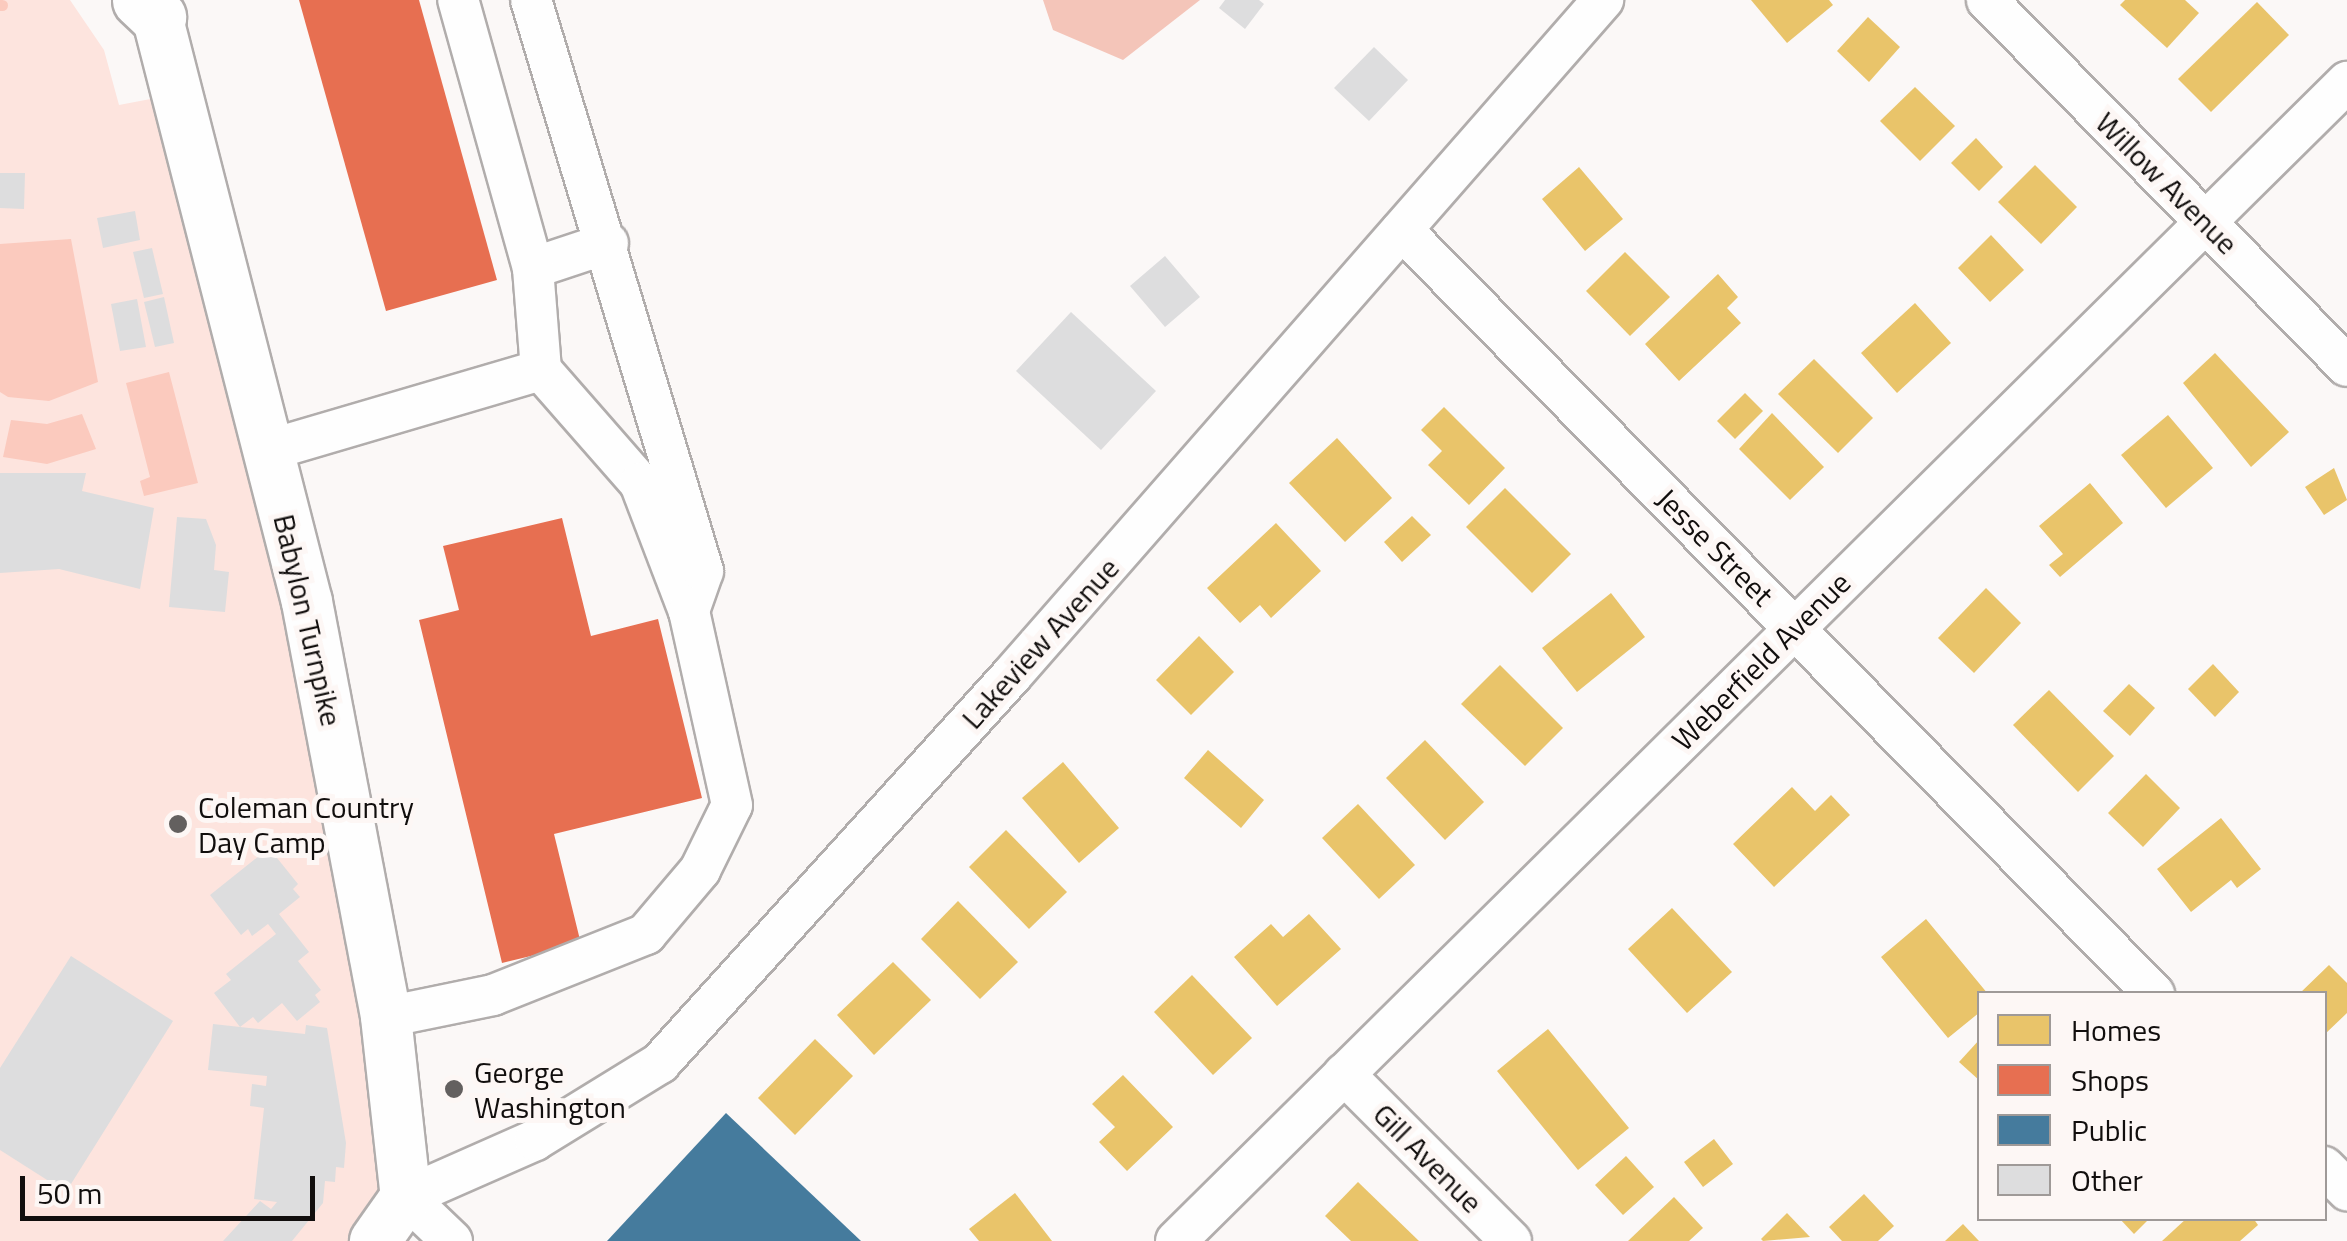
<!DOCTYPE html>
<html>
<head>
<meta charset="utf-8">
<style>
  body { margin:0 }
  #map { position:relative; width:2347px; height:1241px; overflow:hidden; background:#fbf8f7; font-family:"Titillium Web",sans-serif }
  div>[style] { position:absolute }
  .green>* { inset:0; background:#fde4de }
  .forest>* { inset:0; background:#f4c5b9 }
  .water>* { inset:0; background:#fbcabe }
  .homes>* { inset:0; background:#e9c46a }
  .shops>* { inset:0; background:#e76f51 }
  .public>* { inset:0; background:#457b9d }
  .stream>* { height:11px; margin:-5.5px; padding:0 5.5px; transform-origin:5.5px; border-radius:5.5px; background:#fbcabe }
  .building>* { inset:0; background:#ddddde }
  .roads { filter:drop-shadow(2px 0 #b1adac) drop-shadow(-2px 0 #b1adac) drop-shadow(0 2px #b1adac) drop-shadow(0 -2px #b1adac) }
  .minor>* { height:40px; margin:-20px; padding:0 20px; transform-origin:20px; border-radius:20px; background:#fefefe }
  .major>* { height:50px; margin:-25px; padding:0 25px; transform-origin:25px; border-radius:25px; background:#fefefe }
  .highway>* { height:55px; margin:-27.5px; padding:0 27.5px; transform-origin:27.5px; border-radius:27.5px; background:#fefefe }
  .dots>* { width:28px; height:28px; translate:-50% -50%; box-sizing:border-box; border:5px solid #fdf7f5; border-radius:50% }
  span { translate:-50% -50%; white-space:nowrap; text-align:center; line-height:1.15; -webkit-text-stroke:10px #fdf7f5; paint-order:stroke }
  .street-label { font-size:30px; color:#110e0d }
  .poi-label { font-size:30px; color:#110e0d }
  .left { translate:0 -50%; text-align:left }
  .legend { position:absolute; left:1977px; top:991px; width:350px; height:230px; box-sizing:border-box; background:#fdf7f5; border:2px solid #9f9a98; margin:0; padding:12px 18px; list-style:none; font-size:30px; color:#110e0d }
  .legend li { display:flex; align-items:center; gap:20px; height:50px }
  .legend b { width:50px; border:2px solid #9f9a98 }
  .scale { position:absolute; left:20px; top:1176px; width:295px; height:45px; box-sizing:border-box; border:5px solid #110e0d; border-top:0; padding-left:12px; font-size:30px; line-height:35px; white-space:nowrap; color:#110e0d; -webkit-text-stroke:8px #fdf7f5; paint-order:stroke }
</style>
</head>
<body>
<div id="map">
  <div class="green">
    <i style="clip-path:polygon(0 0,70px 0,104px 50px,119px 105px,182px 93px,397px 1035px,376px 1241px,0 1241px)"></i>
  </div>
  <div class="forest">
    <i style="clip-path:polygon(1043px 0,1200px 0,1123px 60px,1053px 30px)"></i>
  </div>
  <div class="water">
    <i style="clip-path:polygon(71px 239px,98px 382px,49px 401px,8px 397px,0 392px,0 244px)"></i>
    <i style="clip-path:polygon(169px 372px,198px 483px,144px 496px,140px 481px,150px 477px,126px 383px)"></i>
    <i style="clip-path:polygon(82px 414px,96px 449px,47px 464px,3px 457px,11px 420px,47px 424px)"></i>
  </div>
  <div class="homes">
    <i style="clip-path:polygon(1751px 0,1829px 0,1833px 5px,1787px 43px)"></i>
    <i style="clip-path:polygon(2125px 0,2185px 0,2199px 13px,2167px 48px,2120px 5px)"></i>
    <i style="clip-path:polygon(2257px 2px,2289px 35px,2211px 112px,2178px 79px)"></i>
    <i style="clip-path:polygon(1868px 17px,1900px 47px,1869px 82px,1837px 51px)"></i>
    <i style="clip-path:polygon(1915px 87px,1955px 126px,1920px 161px,1880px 121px)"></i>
    <i style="clip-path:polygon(1976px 138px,2003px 167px,1979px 191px,1951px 163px)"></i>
    <i style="clip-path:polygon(2035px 165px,2077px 207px,2041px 244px,1998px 202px)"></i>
    <i style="clip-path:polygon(1579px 167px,1623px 219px,1585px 251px,1542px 199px)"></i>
    <i style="clip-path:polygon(1991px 235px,2024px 270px,1990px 302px,1958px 268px)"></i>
    <i style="clip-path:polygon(1625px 252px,1670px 297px,1630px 336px,1586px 291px)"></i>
    <i style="clip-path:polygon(1718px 274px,1738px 297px,1727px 308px,1741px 323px,1679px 381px,1645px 344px)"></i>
    <i style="clip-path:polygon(1915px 303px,1951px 343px,1897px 393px,1861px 353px)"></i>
    <i style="clip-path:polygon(2215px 353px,2289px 432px,2251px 467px,2183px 383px)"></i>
    <i style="clip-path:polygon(1814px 359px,1873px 418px,1838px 453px,1778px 394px)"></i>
    <i style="clip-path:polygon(1745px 393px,1763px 411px,1735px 439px,1717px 421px)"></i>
    <i style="clip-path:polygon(1444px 407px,1505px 468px,1469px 505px,1428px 465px,1442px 451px,1421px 430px)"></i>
    <i style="clip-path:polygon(1772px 413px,1824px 467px,1790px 500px,1739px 449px)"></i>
    <i style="clip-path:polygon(2168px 415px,2213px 468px,2166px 508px,2121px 455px)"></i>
    <i style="clip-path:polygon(1337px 438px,1392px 498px,1345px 542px,1289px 483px)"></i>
    <i style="clip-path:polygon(2334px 468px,2347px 500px,2324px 515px,2305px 487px)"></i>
    <i style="clip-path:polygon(2090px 483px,2123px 523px,2060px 577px,2049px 565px,2063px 554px,2039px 526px)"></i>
    <i style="clip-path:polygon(1505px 488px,1571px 554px,1532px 593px,1466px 527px)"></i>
    <i style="clip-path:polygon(1412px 516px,1431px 535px,1402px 562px,1384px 542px)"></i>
    <i style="clip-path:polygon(1276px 523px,1321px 571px,1271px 618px,1260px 605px,1240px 623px,1207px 588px)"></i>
    <i style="clip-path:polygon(1986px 588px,2021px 623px,1974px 673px,1938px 638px)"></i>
    <i style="clip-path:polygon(1611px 593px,1645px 637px,1577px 692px,1542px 648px)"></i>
    <i style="clip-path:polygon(1199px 636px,1234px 672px,1191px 715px,1156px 680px)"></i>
    <i style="clip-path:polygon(2213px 664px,2239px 692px,2215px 717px,2188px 689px)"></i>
    <i style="clip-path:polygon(1500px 665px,1563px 728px,1525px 766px,1461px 704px)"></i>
    <i style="clip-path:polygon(2129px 684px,2155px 708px,2130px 736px,2103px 711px)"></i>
    <i style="clip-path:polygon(2049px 690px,2114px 756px,2078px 792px,2013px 725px)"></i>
    <i style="clip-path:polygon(1425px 740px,1484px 802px,1445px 840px,1386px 778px)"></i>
    <i style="clip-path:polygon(1208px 750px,1264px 800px,1241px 828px,1184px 778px)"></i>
    <i style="clip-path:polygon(1063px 762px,1119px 828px,1079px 863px,1022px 798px)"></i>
    <i style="clip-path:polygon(2146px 774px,2180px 808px,2143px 847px,2108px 813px)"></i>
    <i style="clip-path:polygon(1792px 787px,1815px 811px,1831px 795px,1850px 815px,1774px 887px,1733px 844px)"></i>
    <i style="clip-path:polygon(1358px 804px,1415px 865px,1379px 899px,1322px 838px)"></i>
    <i style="clip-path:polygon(2221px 818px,2261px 869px,2237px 888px,2231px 880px,2191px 912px,2157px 869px)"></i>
    <i style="clip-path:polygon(1006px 830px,1067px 892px,1029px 929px,969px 867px)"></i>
    <i style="clip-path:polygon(958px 901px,1018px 962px,980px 999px,921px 939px)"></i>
    <i style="clip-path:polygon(1672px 908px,1732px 972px,1687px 1013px,1628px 949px)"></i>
    <i style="clip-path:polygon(1309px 914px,1341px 949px,1277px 1006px,1234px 957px,1271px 924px,1283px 937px)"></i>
    <i style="clip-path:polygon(1926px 919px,1988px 994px,1980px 994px,1980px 1012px,1948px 1038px,1881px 957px)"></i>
    <i style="clip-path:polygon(893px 962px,931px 1000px,874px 1055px,837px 1015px)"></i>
    <i style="clip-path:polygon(2329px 965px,2347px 983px,2347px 1013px,2324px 1035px,2324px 994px,2299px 994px)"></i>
    <i style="clip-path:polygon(1192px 975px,1252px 1038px,1213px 1075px,1154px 1012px)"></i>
    <i style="clip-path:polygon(1548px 1029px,1629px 1128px,1578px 1170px,1497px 1071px)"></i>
    <i style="clip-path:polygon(815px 1039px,853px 1076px,795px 1135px,758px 1098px)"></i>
    <i style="clip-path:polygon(1980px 1039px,1980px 1081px,1959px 1062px)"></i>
    <i style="clip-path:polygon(1123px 1075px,1173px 1127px,1127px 1171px,1099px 1142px,1115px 1127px,1092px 1104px)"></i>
    <i style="clip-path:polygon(1714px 1139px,1733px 1164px,1703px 1187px,1684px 1162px)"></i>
    <i style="clip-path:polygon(1626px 1156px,1654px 1187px,1623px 1215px,1595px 1185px)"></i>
    <i style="clip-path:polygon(1358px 1182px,1419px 1241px,1351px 1241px,1325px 1216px)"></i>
    <i style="clip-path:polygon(1015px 1193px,1052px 1241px,979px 1241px,969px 1229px)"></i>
    <i style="clip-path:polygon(1864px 1194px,1894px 1226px,1878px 1241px,1842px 1241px,1829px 1227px)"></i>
    <i style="clip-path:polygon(1674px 1197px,1703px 1228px,1689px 1241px,1628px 1241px)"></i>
    <i style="clip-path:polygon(1787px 1213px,1810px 1237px,1763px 1241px,1761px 1239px)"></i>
    <i style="clip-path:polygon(2119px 1218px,2150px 1218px,2134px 1234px)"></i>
    <i style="clip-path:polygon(2187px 1218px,2253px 1218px,2258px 1225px,2240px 1241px,2162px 1241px)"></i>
    <i style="clip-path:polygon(1963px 1224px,1979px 1241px,1945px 1241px)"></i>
  </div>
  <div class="shops">
    <i style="clip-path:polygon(299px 0,419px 0,497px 280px,386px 311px)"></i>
    <i style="clip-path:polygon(562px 518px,591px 636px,658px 619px,702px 798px,554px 834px,581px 944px,502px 963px,419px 620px,459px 610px,443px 546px)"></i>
  </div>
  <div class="public">
    <i style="clip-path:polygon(726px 1113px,861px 1241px,607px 1241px)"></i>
  </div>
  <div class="stream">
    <i style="left:0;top:5px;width:2px"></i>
  </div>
  <div class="building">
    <i style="clip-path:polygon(1225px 0,1259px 0,1264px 4px,1245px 29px,1219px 8px)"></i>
    <i style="clip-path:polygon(1374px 47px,1408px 80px,1369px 121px,1334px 88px)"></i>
    <i style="clip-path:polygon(0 173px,25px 173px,24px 209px,0 208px)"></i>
    <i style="clip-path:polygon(135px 211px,140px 240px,103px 248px,97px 218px)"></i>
    <i style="clip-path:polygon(152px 248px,163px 294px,144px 298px,133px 252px)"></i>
    <i style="clip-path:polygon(1165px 256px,1200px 297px,1165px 327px,1130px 286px)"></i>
    <i style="clip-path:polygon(164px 297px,174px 343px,155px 347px,144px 302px)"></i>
    <i style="clip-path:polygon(137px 299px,146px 347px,120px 351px,111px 304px)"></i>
    <i style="clip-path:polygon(1071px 312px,1156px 391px,1101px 450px,1016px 371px)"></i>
    <i style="clip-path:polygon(0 473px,86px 473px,82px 491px,154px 508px,140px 589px,59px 569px,0 573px)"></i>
    <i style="clip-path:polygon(177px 517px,206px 519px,216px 545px,214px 570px,229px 572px,225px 612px,169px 607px)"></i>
    <i style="clip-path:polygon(269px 848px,298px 884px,293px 889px,300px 897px,279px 914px,309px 952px,298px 961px,321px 990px,315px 995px,320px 1002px,297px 1021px,282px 1003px,258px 1023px,253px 1017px,240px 1027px,214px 993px,231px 980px,226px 974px,276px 934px,268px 924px,252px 936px,248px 929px,241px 935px,210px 895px)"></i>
    <i style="clip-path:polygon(71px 956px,173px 1021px,66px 1192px,0 1150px,0 1068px)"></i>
    <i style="clip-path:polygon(213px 1024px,305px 1034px,306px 1025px,327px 1028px,346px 1143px,344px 1168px,336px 1167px,335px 1182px,325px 1181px,323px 1203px,292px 1241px,223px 1241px,260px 1201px,271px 1209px,277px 1202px,254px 1199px,264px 1108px,250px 1106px,252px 1084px,266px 1086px,267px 1076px,208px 1070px)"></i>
  </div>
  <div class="roads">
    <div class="minor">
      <i style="left:1987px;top:0;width:513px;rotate:45.47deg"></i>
      <i style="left:1402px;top:230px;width:1072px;rotate:45.45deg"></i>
      <i style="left:533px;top:268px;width:79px;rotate:-18.4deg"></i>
      <i style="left:541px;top:370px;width:150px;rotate:48.8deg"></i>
      <i style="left:640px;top:483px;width:137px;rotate:69.1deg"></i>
      <i style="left:269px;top:450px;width:284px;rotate:-16.4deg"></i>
      <i style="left:541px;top:370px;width:102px;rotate:-94.5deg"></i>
      <i style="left:533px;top:268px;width:278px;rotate:-105.6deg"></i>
      <i style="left:386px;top:1017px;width:109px;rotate:-11.6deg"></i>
      <i style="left:493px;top:995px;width:165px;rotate:-21.7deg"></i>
      <i style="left:646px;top:934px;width:84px;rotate:-49.8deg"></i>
      <i style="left:700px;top:870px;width:72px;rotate:-63.8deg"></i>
      <i style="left:732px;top:805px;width:199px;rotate:-102.5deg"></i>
      <i style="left:689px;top:611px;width:42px;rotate:-70.7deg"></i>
      <i style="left:703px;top:571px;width:596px;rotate:-106.76deg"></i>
      <i style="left:1344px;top:1074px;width:236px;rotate:45deg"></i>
      <i style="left:2324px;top:1167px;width:33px;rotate:45deg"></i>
      <i style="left:452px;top:1241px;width:64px;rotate:-136.3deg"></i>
      <i style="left:406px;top:1197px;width:141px;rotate:-23.8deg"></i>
      <i style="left:535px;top:1140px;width:147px;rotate:-31.6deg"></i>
      <i style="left:660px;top:1063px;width:522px;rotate:-47.79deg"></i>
      <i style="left:1011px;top:676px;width:899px;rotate:-48.79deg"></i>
      <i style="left:1176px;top:1241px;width:1648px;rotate:-44.7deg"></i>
    </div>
    <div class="major">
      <i style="left:153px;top:0;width:621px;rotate:75.65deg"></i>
      <i style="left:307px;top:602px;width:422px;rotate:79.2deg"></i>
      <i style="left:386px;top:1017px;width:181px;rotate:83.7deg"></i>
      <i style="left:406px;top:1197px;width:54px;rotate:125.2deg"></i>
    </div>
    <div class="highway">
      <i style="left:140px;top:0;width:25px;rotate:43deg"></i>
    </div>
  </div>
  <div class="dots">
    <i style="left:178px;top:824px;background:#63605f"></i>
    <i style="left:454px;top:1089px;background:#63605f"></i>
  </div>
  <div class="street-label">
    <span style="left:2167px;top:183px;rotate:45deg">Willow Avenue</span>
    <span style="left:1715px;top:547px;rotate:45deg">Jesse Street</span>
    <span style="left:308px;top:620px;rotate:77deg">Babylon Turnpike</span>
    <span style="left:1040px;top:643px;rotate:-48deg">Lakeview Avenue</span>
    <span style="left:1761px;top:661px;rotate:-45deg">Weberfield Avenue</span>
    <span style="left:1428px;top:1158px;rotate:45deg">Gill Avenue</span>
  </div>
  <div class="poi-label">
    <span class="left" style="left:198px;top:824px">Coleman Country<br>Day Camp</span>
    <span class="left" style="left:474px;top:1089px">George<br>Washington</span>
  </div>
  <ul class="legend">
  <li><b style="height:28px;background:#e9c46a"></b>Homes</li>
  <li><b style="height:28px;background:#e76f51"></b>Shops</li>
  <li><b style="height:28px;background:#457b9d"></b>Public</li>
  <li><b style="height:28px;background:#ddddde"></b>Other</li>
  </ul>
  <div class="scale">50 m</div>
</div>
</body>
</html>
